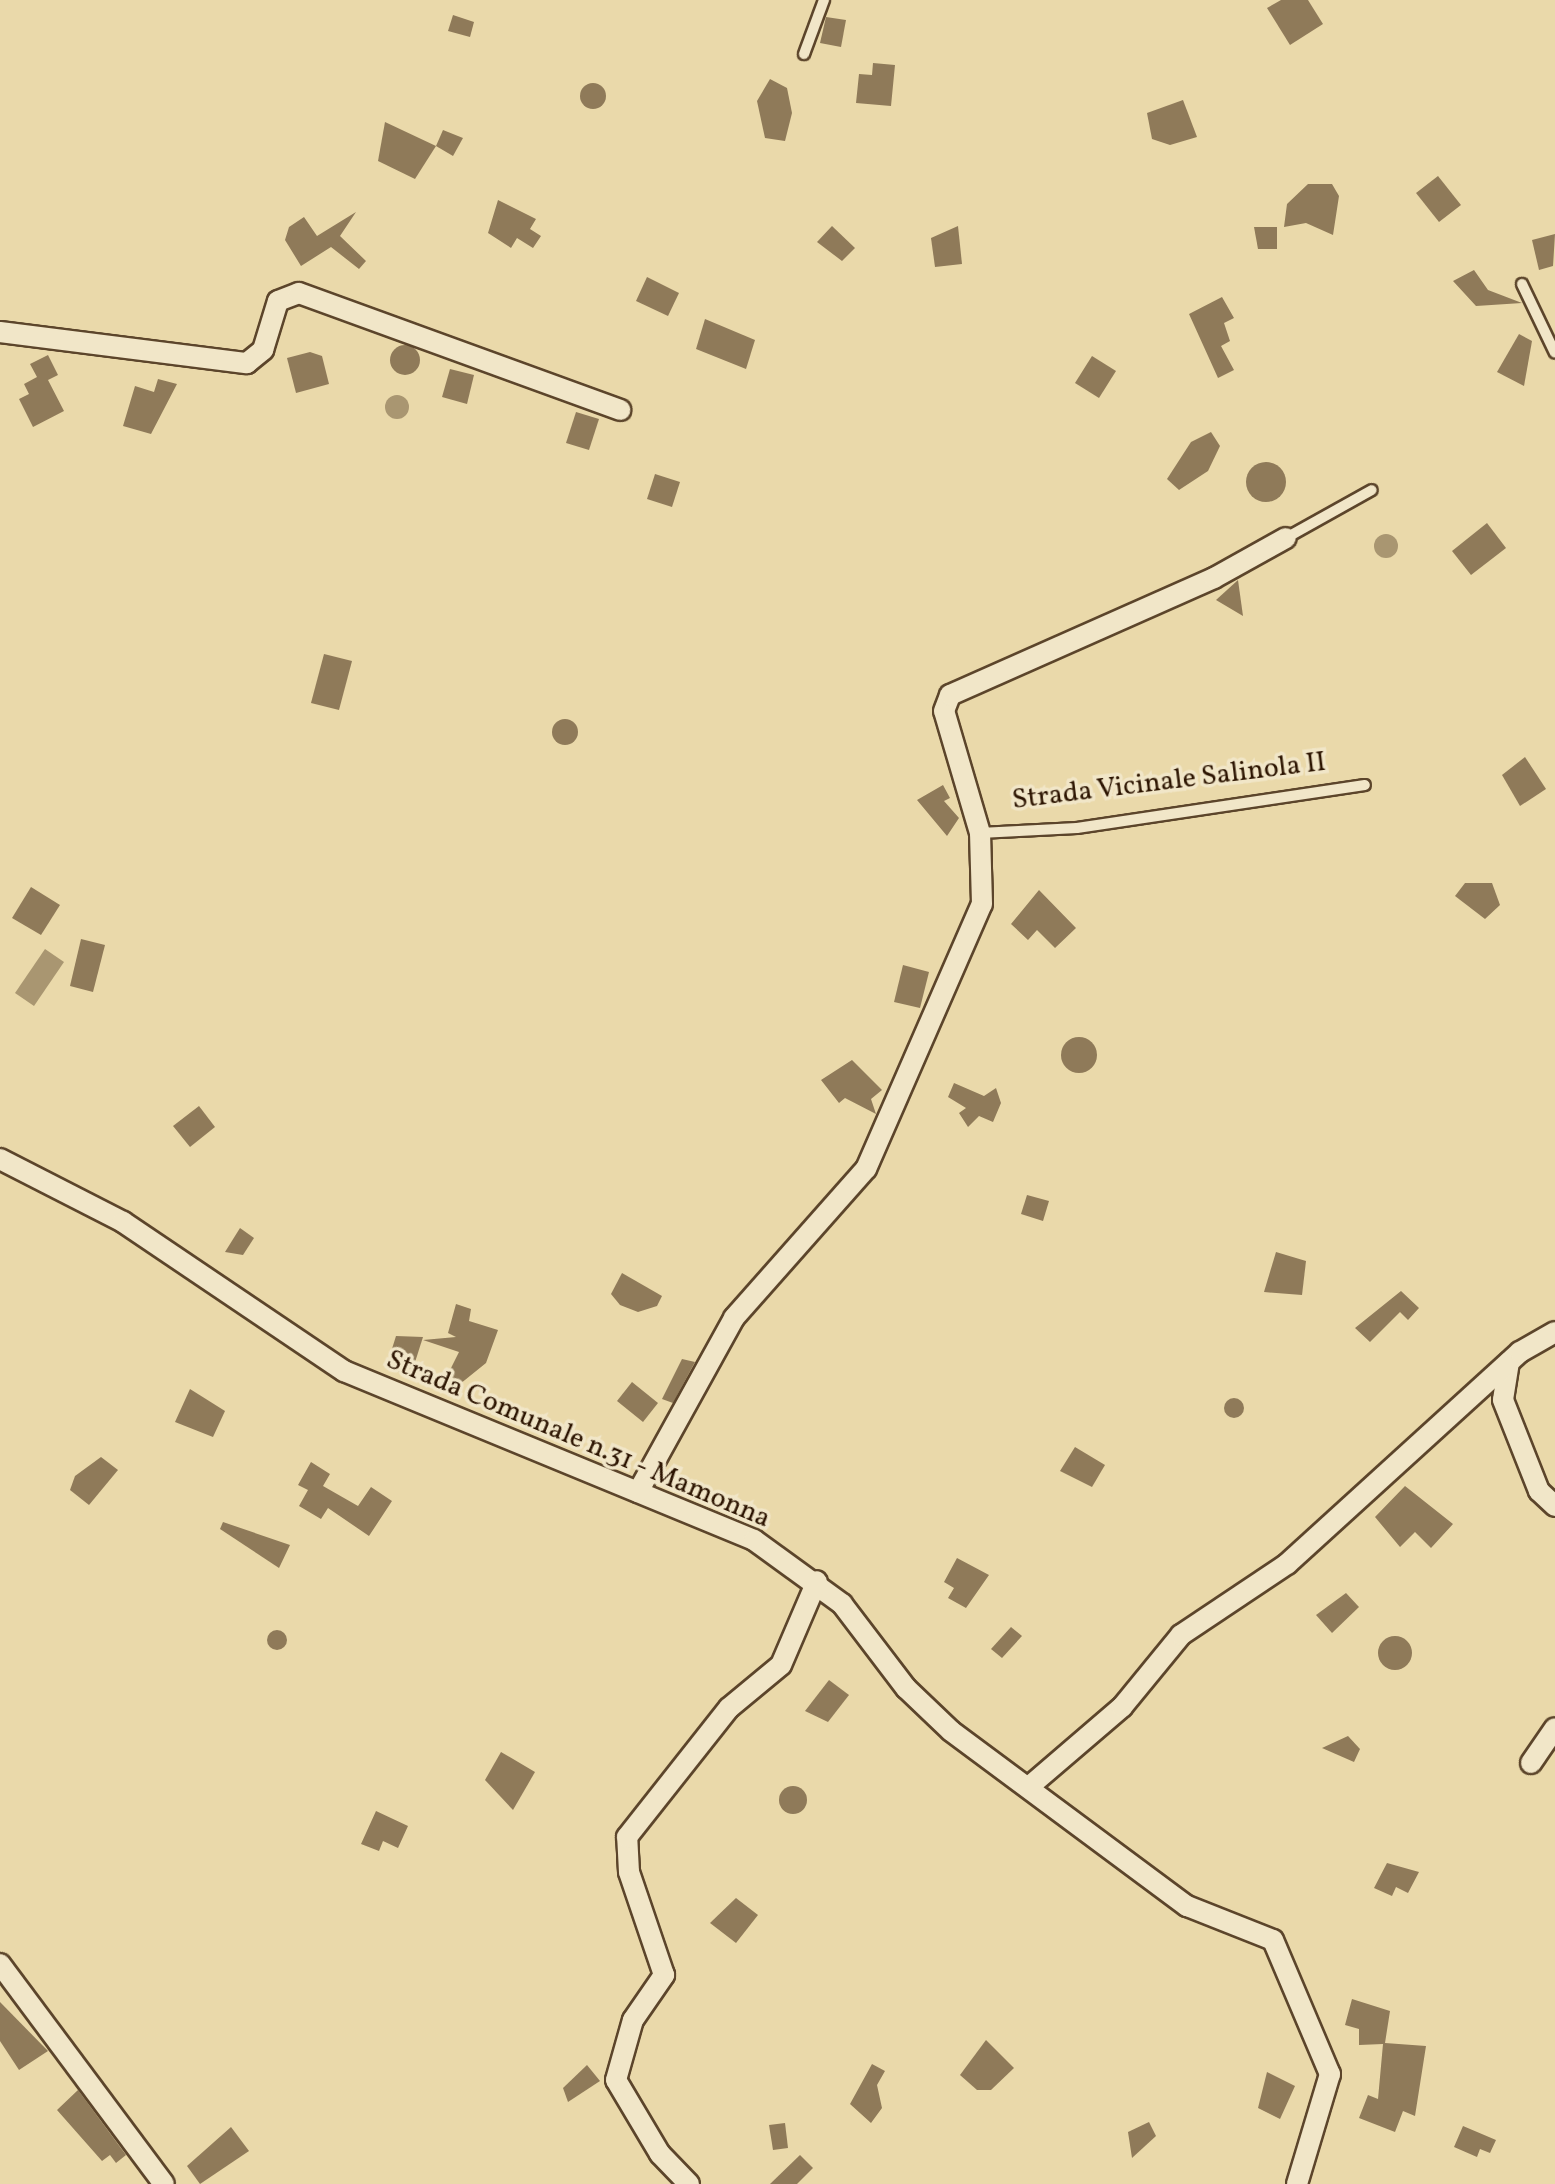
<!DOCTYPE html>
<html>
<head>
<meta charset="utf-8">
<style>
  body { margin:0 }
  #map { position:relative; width:1555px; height:2184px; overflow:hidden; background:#ead9aa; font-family:Vollkorn,serif }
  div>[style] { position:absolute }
  .water>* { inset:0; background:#a99671 }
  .round { border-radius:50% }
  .building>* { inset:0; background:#8f7a59 }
  .roads { filter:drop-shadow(2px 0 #5c452b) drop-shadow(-2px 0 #5c452b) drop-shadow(0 2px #5c452b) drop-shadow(0 -2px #5c452b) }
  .lane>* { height:10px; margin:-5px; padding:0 5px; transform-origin:5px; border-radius:5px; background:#f1e6c8 }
  .street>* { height:20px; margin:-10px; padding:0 10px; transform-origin:10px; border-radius:10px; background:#f1e6c8 }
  span { translate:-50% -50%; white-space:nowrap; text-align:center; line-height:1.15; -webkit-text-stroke:7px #f1e6c8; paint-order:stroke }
  .street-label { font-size:28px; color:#2c1401 }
</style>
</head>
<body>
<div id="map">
  <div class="water">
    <i class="round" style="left:385px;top:395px;width:24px;height:24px"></i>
    <i class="round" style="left:1374px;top:534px;width:24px;height:24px"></i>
    <i style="clip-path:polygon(45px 949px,64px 962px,34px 1006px,15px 993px)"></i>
  </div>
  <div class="building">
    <i style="clip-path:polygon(1281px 0,1308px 0,1323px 24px,1290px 45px,1267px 8px)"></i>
    <i style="clip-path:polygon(453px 15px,474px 22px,470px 37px,448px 31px)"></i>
    <i style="clip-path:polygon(826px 17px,846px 20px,841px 47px,820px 43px)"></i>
    <i style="clip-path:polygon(873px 63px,895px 65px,891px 106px,856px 103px,859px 74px,872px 75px)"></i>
    <i style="clip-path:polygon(770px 79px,787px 88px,792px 113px,785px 141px,765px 138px,757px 101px)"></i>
    <i class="round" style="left:580px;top:83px;width:26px;height:26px"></i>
    <i style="clip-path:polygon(1183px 100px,1197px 137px,1170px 145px,1152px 139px,1147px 113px)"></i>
    <i style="clip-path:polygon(385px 122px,436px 146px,415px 179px,378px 161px)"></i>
    <i style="clip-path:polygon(443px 130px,463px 138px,453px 156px,436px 146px)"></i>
    <i style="clip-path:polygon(1438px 176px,1461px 205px,1439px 222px,1416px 193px)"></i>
    <i style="clip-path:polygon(1308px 184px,1332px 184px,1339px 196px,1333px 235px,1306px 223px,1284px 227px,1287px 204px)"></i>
    <i style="clip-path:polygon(498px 200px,536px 219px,530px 229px,541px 236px,533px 248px,517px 238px,511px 248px,488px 233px)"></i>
    <i style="clip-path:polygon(356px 212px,340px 236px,366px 261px,359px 269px,331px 247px,301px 266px,285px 240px,289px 227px,304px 217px,317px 236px)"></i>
    <i style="clip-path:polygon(832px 226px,855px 248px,842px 261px,817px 242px)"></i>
    <i style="clip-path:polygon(958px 226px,962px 264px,935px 267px,931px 238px)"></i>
    <i style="clip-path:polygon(1254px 227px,1277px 227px,1277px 249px,1258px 249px)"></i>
    <i style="clip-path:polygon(1555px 234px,1553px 266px,1539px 270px,1532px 240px)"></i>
    <i style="clip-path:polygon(1474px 270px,1488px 290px,1522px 303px,1476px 306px,1453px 281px)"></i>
    <i style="clip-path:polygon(647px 277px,679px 293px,668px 316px,636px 301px)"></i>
    <i style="clip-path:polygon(1222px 297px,1234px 318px,1224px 323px,1230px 341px,1221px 346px,1234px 370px,1218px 378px,1189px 314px)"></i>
    <i style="clip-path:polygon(705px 319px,755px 340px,746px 369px,696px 349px)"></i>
    <i style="clip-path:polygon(1519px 334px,1532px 341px,1524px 386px,1497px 372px)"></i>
    <i class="round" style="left:390px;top:345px;width:30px;height:30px"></i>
    <i style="clip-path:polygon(310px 352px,322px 356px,329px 384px,296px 393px,287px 358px)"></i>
    <i style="clip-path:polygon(48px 355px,58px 375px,48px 380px,64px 411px,33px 427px,19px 399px,29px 394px,24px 384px,37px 377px,30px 364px)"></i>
    <i style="clip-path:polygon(1092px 356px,1116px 371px,1099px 398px,1075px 383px)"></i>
    <i style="clip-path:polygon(450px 369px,474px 375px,467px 404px,442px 397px)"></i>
    <i style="clip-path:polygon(158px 379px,177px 384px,151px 434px,123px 426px,135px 386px,154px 392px)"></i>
    <i style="clip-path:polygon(576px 412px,599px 419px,589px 450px,566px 443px)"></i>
    <i style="clip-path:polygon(1211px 432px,1220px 446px,1208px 471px,1179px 490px,1167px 479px,1191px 442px)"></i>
    <i class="round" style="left:1246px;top:462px;width:40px;height:40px"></i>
    <i style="clip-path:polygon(655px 474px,680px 482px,672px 507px,647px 499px)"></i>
    <i style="clip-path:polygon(1487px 523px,1506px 548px,1471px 575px,1452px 551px)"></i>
    <i style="clip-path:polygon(1238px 580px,1243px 616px,1216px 600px)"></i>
    <i style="clip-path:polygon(324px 654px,352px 661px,339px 710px,311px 703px)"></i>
    <i class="round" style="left:552px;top:719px;width:26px;height:26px"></i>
    <i style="clip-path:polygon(1525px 757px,1546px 789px,1520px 806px,1502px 775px)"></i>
    <i style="clip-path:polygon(943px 785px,950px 798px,944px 801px,959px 818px,947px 836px,917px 800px)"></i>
    <i style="clip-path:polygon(1465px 883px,1492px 883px,1500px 905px,1485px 919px,1455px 896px)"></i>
    <i style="clip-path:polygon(31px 887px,60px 905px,41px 935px,12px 918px)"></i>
    <i style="clip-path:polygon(1039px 890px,1076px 928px,1055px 948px,1037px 930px,1028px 940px,1011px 924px)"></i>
    <i style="clip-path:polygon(81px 939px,105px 945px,93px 992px,70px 986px)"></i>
    <i style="clip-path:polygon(903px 965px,929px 972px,920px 1008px,894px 1002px)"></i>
    <i class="round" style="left:1061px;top:1037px;width:36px;height:36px"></i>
    <i style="clip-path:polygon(852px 1060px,882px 1090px,871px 1099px,876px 1114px,845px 1098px,839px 1103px,821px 1080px)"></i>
    <i style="clip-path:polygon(954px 1083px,984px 1096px,996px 1088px,1001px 1103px,993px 1122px,979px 1116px,968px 1127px,959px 1113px,966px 1108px,948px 1097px)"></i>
    <i style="clip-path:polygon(199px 1106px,215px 1127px,190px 1147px,173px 1126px)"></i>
    <i style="clip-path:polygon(1027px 1195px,1049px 1201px,1043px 1221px,1021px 1214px)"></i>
    <i style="clip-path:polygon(240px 1228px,254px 1238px,243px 1255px,225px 1252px)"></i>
    <i style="clip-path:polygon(1276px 1252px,1306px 1261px,1302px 1295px,1264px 1292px)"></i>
    <i style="clip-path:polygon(622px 1273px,662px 1296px,657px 1306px,638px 1312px,620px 1305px,611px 1294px)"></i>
    <i style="clip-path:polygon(1401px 1291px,1419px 1308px,1408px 1320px,1400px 1312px,1370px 1342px,1355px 1328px)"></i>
    <i style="clip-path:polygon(456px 1304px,471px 1309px,469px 1321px,498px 1330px,486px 1363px,460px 1384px,448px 1374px,459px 1352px,423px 1340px,456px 1337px,448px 1333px)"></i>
    <i style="clip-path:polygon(396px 1336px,423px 1337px,410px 1378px,387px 1365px)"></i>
    <i style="clip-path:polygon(682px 1359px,695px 1362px,673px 1403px,662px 1399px)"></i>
    <i style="clip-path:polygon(632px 1382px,658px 1403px,643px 1422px,617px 1401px)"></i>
    <i style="clip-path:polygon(190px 1389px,225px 1411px,213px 1437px,175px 1422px)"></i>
    <i class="round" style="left:1224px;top:1398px;width:20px;height:20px"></i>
    <i style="clip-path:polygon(1075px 1447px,1105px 1465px,1092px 1487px,1060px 1471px)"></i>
    <i style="clip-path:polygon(101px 1457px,118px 1470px,89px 1505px,70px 1490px,75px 1476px)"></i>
    <i style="clip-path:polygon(311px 1462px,330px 1474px,323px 1486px,358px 1506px,371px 1487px,392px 1501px,369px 1536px,328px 1508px,321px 1519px,299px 1506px,308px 1490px,298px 1485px)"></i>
    <i style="clip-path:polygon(1405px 1486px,1453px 1524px,1431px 1548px,1415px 1532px,1400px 1547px,1375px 1517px)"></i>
    <i style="clip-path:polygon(223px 1522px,290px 1545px,279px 1568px,220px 1529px)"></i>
    <i style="clip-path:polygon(957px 1558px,989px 1575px,966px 1608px,948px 1598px,954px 1588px,944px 1582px)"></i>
    <i style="clip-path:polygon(1346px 1593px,1359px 1607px,1332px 1633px,1316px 1615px)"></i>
    <i style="clip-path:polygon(1011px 1627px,1022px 1636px,1002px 1658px,991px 1649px)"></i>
    <i class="round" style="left:267px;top:1630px;width:20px;height:20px"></i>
    <i class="round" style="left:1378px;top:1636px;width:34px;height:34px"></i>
    <i style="clip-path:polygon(829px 1680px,849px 1695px,828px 1722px,805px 1711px)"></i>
    <i style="clip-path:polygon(1348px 1736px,1360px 1749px,1354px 1762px,1322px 1748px)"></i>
    <i style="clip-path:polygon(501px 1752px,535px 1772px,513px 1810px,485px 1780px)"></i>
    <i class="round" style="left:779px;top:1786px;width:28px;height:28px"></i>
    <i style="clip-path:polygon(376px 1811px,408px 1826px,398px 1848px,383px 1841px,379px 1851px,361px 1844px)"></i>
    <i style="clip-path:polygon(1387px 1863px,1419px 1872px,1408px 1893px,1396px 1887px,1392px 1896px,1374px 1888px)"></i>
    <i style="clip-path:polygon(736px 1898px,758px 1915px,736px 1943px,710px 1923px)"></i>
    <i style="clip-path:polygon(1352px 1999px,1390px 2011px,1385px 2043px,1426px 2046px,1415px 2116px,1403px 2111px,1395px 2132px,1359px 2118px,1368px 2095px,1378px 2099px,1383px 2044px,1359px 2045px,1359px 2029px,1345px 2025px)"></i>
    <i style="clip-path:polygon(0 2002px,48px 2051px,19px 2070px,0 2041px)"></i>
    <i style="clip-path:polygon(986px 2040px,1014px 2068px,991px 2090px,977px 2090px,960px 2075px)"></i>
    <i style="clip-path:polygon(872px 2064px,885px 2071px,877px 2085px,882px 2108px,871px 2123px,850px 2104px)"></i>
    <i style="clip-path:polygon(587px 2065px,600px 2081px,568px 2102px,563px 2088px)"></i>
    <i style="clip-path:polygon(1267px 2072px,1295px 2086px,1280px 2119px,1258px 2108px)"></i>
    <i style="clip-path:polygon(78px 2090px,126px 2155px,116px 2163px,110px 2155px,102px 2161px,57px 2110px)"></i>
    <i style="clip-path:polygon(1149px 2122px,1156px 2136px,1132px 2158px,1128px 2132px)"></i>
    <i style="clip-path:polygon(785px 2123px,788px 2148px,773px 2150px,769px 2125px)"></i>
    <i style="clip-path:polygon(1463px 2126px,1496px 2140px,1490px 2153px,1480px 2149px,1477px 2157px,1454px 2147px)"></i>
    <i style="clip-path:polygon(231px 2127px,249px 2151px,200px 2184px,187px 2166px)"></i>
    <i style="clip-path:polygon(800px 2155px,813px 2168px,797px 2184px,770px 2184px)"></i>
  </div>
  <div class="roads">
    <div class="lane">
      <i style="left:804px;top:54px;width:58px;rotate:-69.7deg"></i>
      <i style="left:1522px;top:284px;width:76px;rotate:64.4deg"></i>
      <i style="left:1286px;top:538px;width:98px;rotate:-29.2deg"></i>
      <i style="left:980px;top:833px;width:97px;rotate:-3deg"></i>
      <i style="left:1077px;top:828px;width:291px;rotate:-8.5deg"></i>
    </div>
    <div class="street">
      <i style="left:0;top:332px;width:249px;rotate:7.2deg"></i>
      <i style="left:247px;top:363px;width:21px;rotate:-39deg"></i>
      <i style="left:263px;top:350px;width:51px;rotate:-73deg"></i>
      <i style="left:278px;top:301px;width:22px;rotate:-21deg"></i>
      <i style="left:299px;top:293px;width:342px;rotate:20deg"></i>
      <i style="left:0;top:1159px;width:138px;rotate:27.1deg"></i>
      <i style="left:123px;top:1222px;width:267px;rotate:34deg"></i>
      <i style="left:344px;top:1371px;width:443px;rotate:22.4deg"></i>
      <i style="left:754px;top:1540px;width:109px;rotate:36deg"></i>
      <i style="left:842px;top:1604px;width:106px;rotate:52.7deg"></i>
      <i style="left:906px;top:1688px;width:62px;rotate:43.7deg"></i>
      <i style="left:951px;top:1731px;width:294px;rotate:36.6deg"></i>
      <i style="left:1187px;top:1906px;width:92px;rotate:21.6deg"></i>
      <i style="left:1273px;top:1940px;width:146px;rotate:67deg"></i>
      <i style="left:1330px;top:2074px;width:115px;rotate:106.7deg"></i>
      <i style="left:1509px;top:1362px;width:38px;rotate:99deg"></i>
      <i style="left:1503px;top:1400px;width:98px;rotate:68.4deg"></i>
      <i style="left:1539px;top:1491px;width:22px;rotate:43deg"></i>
      <i style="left:638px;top:1492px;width:199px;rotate:-61.1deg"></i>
      <i style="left:734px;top:1318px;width:199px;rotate:-48.5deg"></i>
      <i style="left:866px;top:1169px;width:289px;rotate:-66.4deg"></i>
      <i style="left:982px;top:904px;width:71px;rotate:-91.6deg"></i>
      <i style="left:980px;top:833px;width:127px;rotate:-106.4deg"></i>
      <i style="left:944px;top:711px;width:17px;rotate:-69deg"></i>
      <i style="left:950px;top:695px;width:289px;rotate:-23.9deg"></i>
      <i style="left:1214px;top:578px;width:82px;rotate:-29.1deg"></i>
      <i style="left:1531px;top:1763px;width:42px;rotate:-55.6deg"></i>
      <i style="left:1031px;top:1785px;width:120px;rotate:-40.6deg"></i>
      <i style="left:1122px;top:1707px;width:93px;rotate:-50.7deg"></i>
      <i style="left:1181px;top:1635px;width:128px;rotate:-33.8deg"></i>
      <i style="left:1287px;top:1564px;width:315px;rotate:-42.3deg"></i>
      <i style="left:1520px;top:1352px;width:40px;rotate:-29.7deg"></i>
      <i style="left:0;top:1964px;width:274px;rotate:53.3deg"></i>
      <i style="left:689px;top:2184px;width:42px;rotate:-134deg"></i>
      <i style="left:660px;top:2154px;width:86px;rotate:-120.7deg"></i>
      <i style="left:616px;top:2080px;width:62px;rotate:-74.2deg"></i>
      <i style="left:633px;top:2020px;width:55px;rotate:-55.4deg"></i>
      <i style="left:664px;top:1975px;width:109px;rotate:-108.8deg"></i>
      <i style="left:629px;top:1872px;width:35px;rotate:-93deg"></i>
      <i style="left:627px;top:1837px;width:164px;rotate:-51.7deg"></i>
      <i style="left:729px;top:1708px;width:67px;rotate:-39.6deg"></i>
      <i style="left:781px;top:1665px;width:91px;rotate:-66.8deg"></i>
    </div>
  </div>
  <div class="street-label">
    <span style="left:1169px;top:782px;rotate:-7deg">Strada Vicinale Salinola II</span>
    <span style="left:578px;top:1440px;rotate:23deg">Strada Comunale n.31 - Mamonna</span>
  </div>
</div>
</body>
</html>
